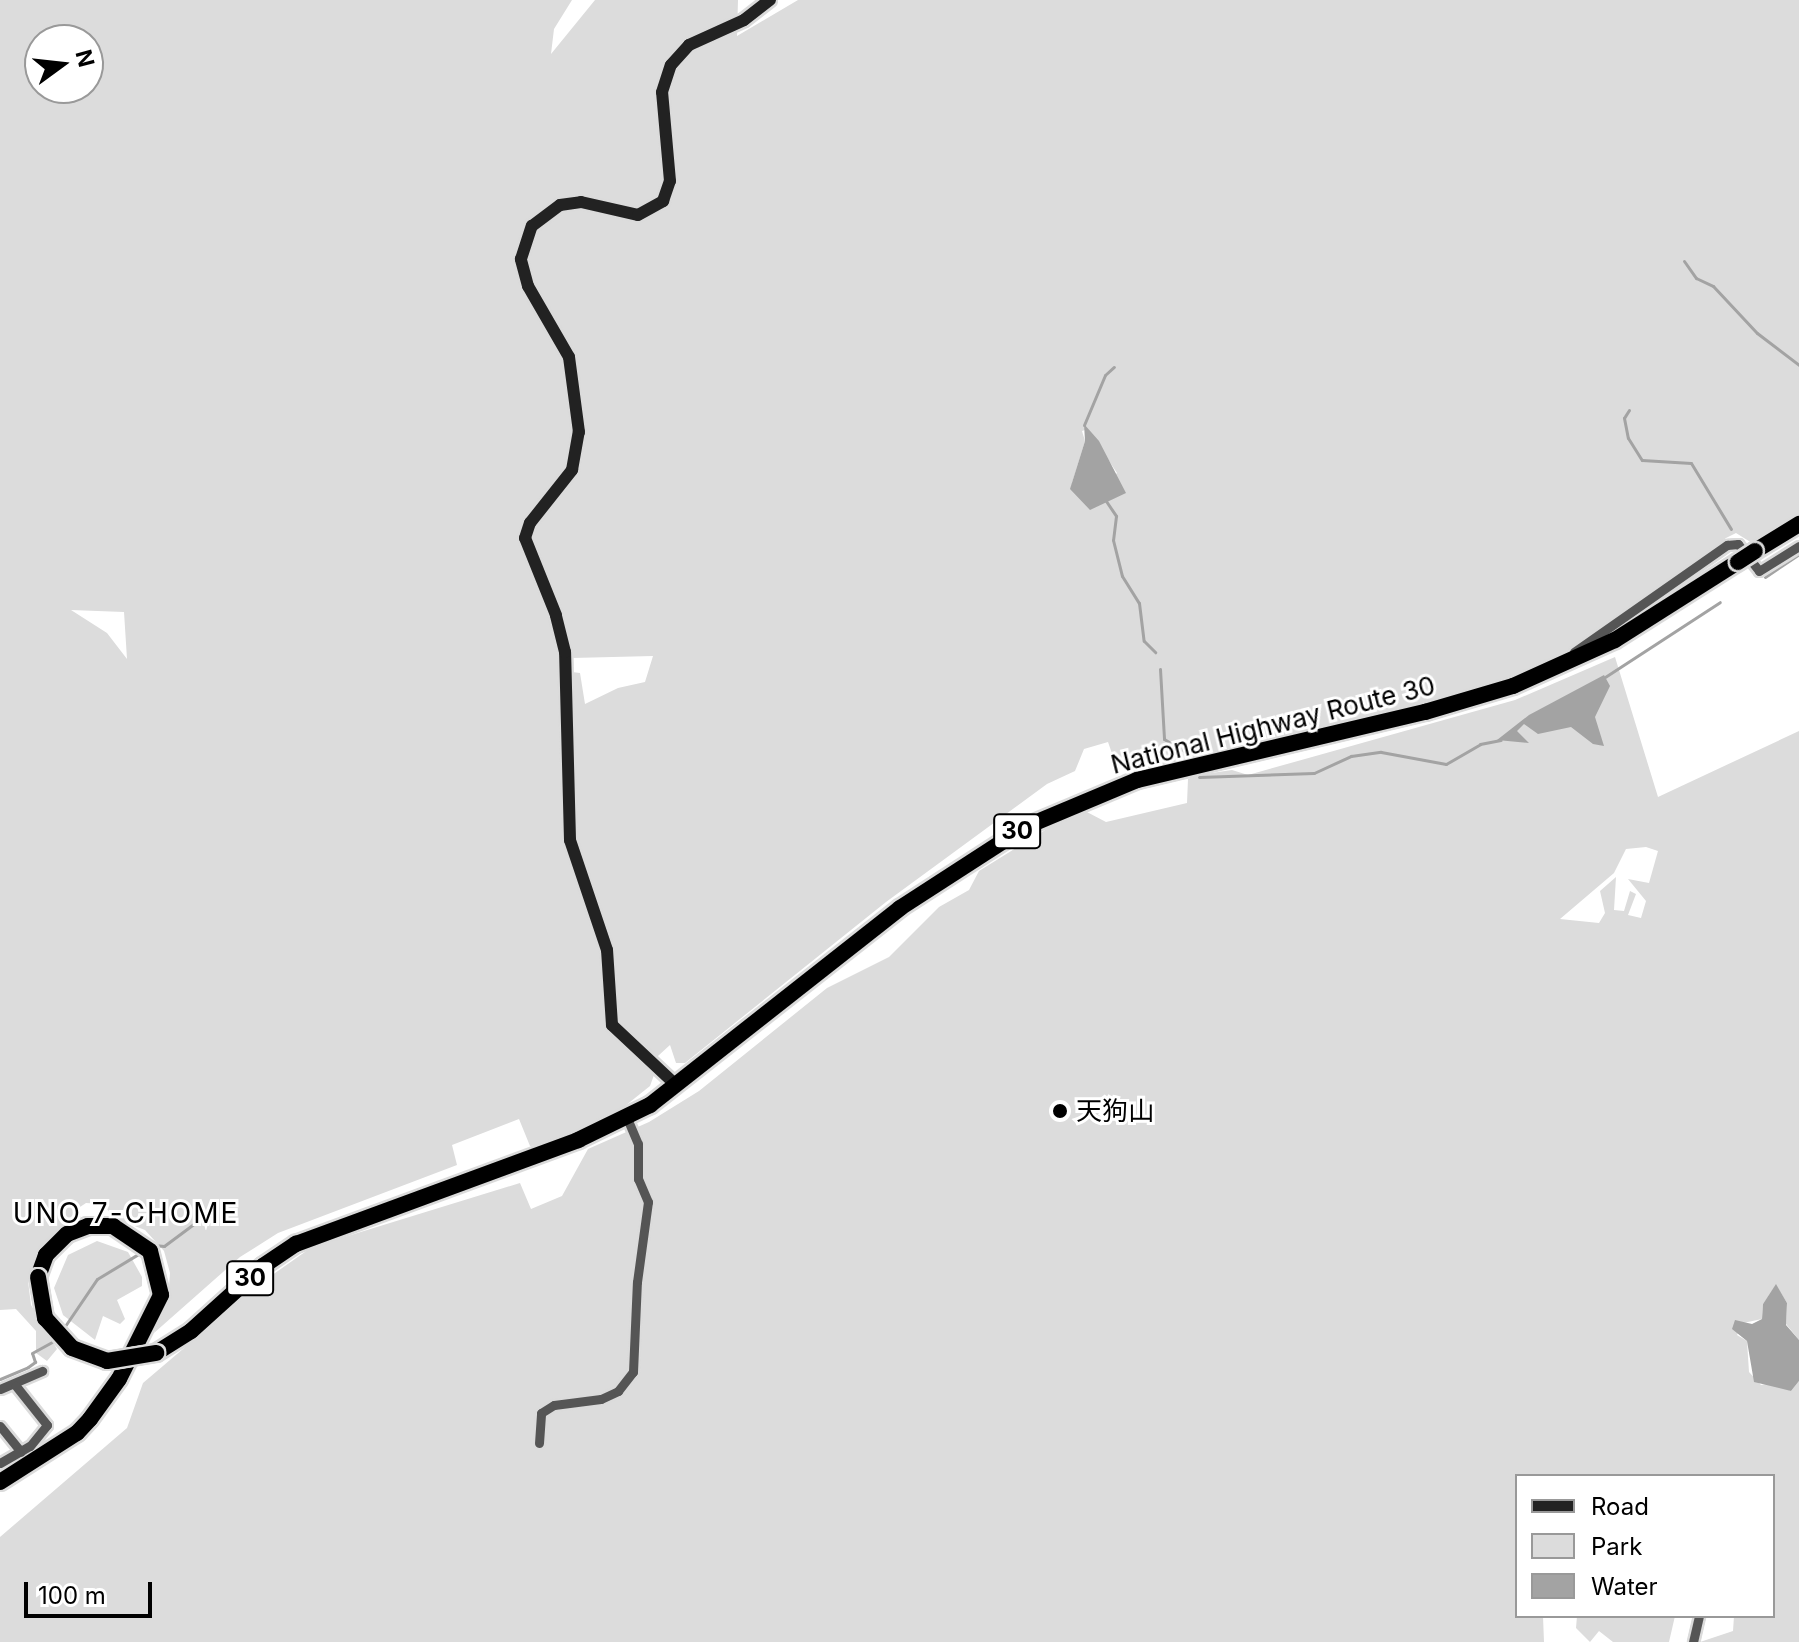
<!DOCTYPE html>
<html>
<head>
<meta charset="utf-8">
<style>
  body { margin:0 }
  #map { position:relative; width:1799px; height:1642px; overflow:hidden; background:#fff; font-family:Inter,"Noto Sans JP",sans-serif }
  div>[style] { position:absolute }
  .green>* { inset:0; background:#dcdcdc }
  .water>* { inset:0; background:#a3a3a3 }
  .stream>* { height:3px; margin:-1.5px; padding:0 1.5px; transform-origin:1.5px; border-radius:1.5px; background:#a3a3a3 }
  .roads { filter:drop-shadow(2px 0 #dbdbdb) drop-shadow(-2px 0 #dbdbdb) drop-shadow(0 2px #dbdbdb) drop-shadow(0 -2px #dbdbdb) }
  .street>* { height:9px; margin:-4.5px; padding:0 4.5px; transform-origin:4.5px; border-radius:4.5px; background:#555 }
  .secondary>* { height:12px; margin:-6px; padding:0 6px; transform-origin:6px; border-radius:6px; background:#222 }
  .highway>* { height:16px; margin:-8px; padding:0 8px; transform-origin:8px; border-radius:8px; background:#000 }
  .bridges { filter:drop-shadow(2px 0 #dbdbdb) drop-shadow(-2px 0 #dbdbdb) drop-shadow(0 2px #dbdbdb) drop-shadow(0 -2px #dbdbdb) }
  .highway-bridge>* { height:16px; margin:-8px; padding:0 8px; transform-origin:8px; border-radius:8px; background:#000 }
  .dots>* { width:22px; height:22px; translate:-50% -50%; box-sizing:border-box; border:4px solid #fff; border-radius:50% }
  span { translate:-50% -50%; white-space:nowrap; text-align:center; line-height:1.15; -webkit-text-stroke:6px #fff; paint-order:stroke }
  .shield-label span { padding:2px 6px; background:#fff; border:2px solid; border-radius:6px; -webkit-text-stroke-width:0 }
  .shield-label { font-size:24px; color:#000; font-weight:700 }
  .street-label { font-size:26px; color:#000 }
  .poi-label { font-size:26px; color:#000 }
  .left { translate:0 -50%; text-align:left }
  .neighbourhood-label { font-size:28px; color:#000; letter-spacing:2px }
  .legend { position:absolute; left:1515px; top:1474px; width:260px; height:144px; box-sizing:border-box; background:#fff; border:2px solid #999; margin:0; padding:10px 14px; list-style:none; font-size:24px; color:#000 }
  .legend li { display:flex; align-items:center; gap:16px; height:40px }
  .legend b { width:40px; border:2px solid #999 }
  .north { position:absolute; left:24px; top:24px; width:80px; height:80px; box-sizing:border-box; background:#fff; border:2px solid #999; border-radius:50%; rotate:75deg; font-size:22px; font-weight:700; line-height:32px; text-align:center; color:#000 }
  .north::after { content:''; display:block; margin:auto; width:28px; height:36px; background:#000; clip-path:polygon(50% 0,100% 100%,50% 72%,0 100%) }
  .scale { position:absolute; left:24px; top:1582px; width:128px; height:36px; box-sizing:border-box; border:4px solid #000; border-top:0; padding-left:10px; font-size:24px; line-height:28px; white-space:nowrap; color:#000; -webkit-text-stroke:6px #fff; paint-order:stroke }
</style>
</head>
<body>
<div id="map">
  <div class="green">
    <i style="clip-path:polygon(evenodd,0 0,572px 0,554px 29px,551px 54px,595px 0,738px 0,737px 36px,798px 0,1799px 0,1799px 515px,1752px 543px,1736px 533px,1726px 538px,1546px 667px,1478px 692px,1145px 771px,1116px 765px,1108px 742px,1084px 749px,1075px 771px,1047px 784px,886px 902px,685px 1063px,676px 1063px,670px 1045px,647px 1066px,654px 1075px,650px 1086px,615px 1114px,544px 1145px,530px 1146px,519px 1119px,452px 1145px,457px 1165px,278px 1233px,240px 1257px,154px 1333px,168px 1301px,170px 1273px,164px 1251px,145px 1230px,114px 1218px,103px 1204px,86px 1203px,80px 1207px,81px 1221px,63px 1228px,41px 1248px,28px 1281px,31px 1305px,57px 1349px,47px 1361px,36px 1353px,36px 1331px,16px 1309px,0 1310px,0 0,40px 40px,88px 40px,88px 88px,40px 88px,40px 40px,0 0,1088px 429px,1117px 473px,1085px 501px,1072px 483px,1085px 441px,1082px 431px,1088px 429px,0 0,71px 610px,124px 612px,127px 659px,107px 633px,71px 610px,0 0,653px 656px,645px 682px,618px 688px,585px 704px,580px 673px,572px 672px,572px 658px,653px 656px)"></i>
    <i style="clip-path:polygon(evenodd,1615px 657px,1658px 797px,1799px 731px,1799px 1340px,1786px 1324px,1787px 1303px,1776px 1285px,1763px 1304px,1762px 1319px,1743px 1323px,1737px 1335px,1747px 1341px,1749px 1372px,1761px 1385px,1774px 1383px,1791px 1391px,1799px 1381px,1799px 1642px,1700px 1642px,1733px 1631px,1734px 1616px,1773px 1616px,1773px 1476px,1517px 1476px,1517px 1616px,1543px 1616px,1544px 1642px,0 1642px,0 1537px,127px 1428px,143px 1383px,258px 1285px,312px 1247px,520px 1183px,531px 1209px,562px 1196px,588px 1149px,649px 1122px,699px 1091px,827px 988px,889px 957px,939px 907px,969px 890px,979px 871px,1063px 819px,1085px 811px,1106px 822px,1187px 803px,1188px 779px,1198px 775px,1232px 770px,1248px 775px,1515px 700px,1615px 657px,1646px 847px,1658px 851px,1649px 883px,1628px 879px,1646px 901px,1641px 918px,1628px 915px,1636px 894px,1630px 891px,1624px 911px,1614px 910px,1616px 877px,1600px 891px,1605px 913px,1599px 923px,1560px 919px,1614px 873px,1626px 849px,1646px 847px)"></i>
    <i style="clip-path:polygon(97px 1241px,128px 1252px,142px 1277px,142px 1286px,117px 1300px,125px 1319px,120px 1324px,103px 1316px,95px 1340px,63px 1315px,54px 1288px,68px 1255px)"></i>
    <i style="clip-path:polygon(1577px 1616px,1675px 1616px,1669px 1642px,1613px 1642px,1599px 1631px,1590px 1642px,1576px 1628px)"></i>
  </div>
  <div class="water">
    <i style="clip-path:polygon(1084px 424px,1099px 441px,1126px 493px,1090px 510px,1070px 489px,1085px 441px)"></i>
    <i style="clip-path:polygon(1604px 675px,1610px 686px,1595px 717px,1604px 746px,1593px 744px,1571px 727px,1538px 734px,1524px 724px,1517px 731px,1529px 743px,1497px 740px,1529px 715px)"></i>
    <i style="clip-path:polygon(1776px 1284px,1787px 1303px,1786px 1325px,1799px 1340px,1799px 1381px,1791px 1391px,1754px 1382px,1747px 1341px,1732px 1329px,1735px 1320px,1752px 1324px,1762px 1319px,1763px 1304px)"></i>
  </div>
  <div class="stream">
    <i style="left:1684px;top:261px;width:21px;rotate:55deg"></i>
    <i style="left:1696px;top:278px;width:19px;rotate:25deg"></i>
    <i style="left:1713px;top:286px;width:64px;rotate:46.9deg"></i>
    <i style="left:1757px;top:333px;width:53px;rotate:37.3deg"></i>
    <i style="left:1629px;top:410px;width:9px;rotate:122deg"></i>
    <i style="left:1624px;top:418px;width:20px;rotate:79deg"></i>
    <i style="left:1628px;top:438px;width:26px;rotate:58deg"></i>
    <i style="left:1642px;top:460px;width:49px;rotate:3.5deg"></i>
    <i style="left:1691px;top:463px;width:77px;rotate:58.8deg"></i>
    <i style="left:1084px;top:425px;width:54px;rotate:-67.2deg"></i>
    <i style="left:1105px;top:375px;width:12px;rotate:-42deg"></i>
    <i style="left:1106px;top:501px;width:18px;rotate:56deg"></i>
    <i style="left:1116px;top:516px;width:24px;rotate:97deg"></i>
    <i style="left:1113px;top:540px;width:37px;rotate:76deg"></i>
    <i style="left:1122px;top:576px;width:32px;rotate:58deg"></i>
    <i style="left:1139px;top:603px;width:38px;rotate:83deg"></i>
    <i style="left:1144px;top:641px;width:16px;rotate:45deg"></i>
    <i style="left:1765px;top:577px;width:41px;rotate:-34.1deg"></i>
    <i style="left:1160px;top:669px;width:70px;rotate:86.7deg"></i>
    <i style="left:1164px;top:739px;width:35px;rotate:31deg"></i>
    <i style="left:1605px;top:677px;width:137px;rotate:-33.1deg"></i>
    <i style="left:1199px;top:777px;width:115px;rotate:-2deg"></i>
    <i style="left:1314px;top:773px;width:41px;rotate:-24.7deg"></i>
    <i style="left:1351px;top:756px;width:30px;rotate:-8deg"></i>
    <i style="left:1381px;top:752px;width:66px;rotate:10.5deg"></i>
    <i style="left:1446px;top:764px;width:39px;rotate:-30deg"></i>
    <i style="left:1480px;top:744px;width:21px;rotate:-11deg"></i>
    <i style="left:154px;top:1245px;width:10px;rotate:6deg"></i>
    <i style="left:164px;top:1246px;width:49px;rotate:-36.6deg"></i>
    <i style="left:63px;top:1329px;width:60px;rotate:-55.8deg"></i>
    <i style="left:97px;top:1279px;width:50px;rotate:-31.2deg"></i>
    <i style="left:0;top:1379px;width:30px;rotate:-23deg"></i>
    <i style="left:28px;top:1367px;width:9px;rotate:-36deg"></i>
    <i style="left:35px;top:1362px;width:9px;rotate:-108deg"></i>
    <i style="left:32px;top:1353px;width:29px;rotate:-29deg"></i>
  </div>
  <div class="roads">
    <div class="street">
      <i style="left:1574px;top:652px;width:187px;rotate:-35deg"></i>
      <i style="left:1727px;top:545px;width:11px;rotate:-5deg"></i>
      <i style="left:1738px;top:544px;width:34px;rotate:52deg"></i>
      <i style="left:1759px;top:571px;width:47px;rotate:-32deg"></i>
      <i style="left:0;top:1389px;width:46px;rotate:-23.2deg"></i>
      <i style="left:0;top:1426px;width:33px;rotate:51deg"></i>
      <i style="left:539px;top:1443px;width:30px;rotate:-86deg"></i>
      <i style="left:541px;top:1413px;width:15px;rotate:-32deg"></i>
      <i style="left:554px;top:1405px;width:47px;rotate:-7.3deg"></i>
      <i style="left:601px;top:1399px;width:19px;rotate:-25deg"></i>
      <i style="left:618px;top:1391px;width:24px;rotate:-52deg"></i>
      <i style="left:633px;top:1372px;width:90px;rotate:-87.5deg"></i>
      <i style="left:637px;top:1282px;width:81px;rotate:-82.2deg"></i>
      <i style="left:648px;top:1202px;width:25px;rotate:-113deg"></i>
      <i style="left:638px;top:1179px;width:35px;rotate:-90deg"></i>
      <i style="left:638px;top:1144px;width:28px;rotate:-113deg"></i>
      <i style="left:0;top:1463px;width:34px;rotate:-30deg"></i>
      <i style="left:30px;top:1446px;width:27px;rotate:-51deg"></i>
      <i style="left:47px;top:1425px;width:50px;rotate:-128.5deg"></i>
      <i style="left:1693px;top:1642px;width:27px;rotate:-77deg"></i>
    </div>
    <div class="secondary">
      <i style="left:676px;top:1085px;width:88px;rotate:-136.8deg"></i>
      <i style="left:612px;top:1025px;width:75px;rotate:-93.8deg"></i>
      <i style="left:607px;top:950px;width:116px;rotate:-108.6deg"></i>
      <i style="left:570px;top:840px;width:188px;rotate:-91.5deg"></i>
      <i style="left:565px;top:652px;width:38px;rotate:-104deg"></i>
      <i style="left:556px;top:615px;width:83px;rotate:-111.9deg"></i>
      <i style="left:525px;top:538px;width:16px;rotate:-72deg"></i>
      <i style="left:530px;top:523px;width:68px;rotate:-51.6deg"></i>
      <i style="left:572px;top:470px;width:39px;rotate:-80deg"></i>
      <i style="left:579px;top:432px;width:76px;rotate:-97.6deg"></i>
      <i style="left:569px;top:357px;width:82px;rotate:-120deg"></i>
      <i style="left:528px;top:286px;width:28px;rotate:-105deg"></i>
      <i style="left:521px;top:259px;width:35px;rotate:-72deg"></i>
      <i style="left:532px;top:226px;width:35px;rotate:-37deg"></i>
      <i style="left:560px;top:205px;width:21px;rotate:-8deg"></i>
      <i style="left:581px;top:202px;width:58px;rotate:12.8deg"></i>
      <i style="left:638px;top:215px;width:29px;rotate:-29deg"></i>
      <i style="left:663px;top:201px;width:21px;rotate:-71deg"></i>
      <i style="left:670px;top:181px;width:89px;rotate:-95.1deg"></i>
      <i style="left:662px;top:92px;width:28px;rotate:-72deg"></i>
      <i style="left:671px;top:65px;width:27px;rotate:-48deg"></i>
      <i style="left:689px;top:45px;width:60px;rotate:-24.4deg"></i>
      <i style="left:744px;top:20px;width:33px;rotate:-38deg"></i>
    </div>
    <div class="highway">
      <i style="left:1755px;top:551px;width:52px;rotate:-31.5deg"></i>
      <i style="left:156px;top:1353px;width:41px;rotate:-32.2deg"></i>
      <i style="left:191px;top:1331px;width:97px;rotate:-42.1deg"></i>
      <i style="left:263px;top:1266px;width:40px;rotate:-34deg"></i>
      <i style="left:296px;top:1244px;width:301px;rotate:-20.2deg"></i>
      <i style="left:578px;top:1140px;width:80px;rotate:-25.9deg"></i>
      <i style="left:650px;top:1105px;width:318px;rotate:-38.2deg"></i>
      <i style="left:900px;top:908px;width:149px;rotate:-32.9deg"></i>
      <i style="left:1025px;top:827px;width:121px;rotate:-22.8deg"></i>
      <i style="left:1137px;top:780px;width:296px;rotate:-13.3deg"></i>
      <i style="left:1425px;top:712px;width:92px;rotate:-16.5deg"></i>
      <i style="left:1513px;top:686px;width:112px;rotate:-24.3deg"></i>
      <i style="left:1615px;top:640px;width:146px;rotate:-32.4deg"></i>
      <i style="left:0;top:1482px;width:91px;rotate:-32.5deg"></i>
      <i style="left:77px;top:1433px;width:19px;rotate:-47deg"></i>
      <i style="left:90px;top:1419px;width:49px;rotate:-54.1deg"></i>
      <i style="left:119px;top:1379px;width:94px;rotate:-63.4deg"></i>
      <i style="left:161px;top:1295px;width:45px;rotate:-104deg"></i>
      <i style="left:150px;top:1251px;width:45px;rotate:-146deg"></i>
      <i style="left:113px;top:1226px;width:25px;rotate:180deg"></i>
      <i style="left:88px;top:1226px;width:22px;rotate:159deg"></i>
      <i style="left:67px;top:1234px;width:30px;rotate:135deg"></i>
      <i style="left:46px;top:1255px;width:23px;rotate:110deg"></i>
    </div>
  </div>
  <div class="bridges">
    <div class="highway-bridge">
      <i style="left:1738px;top:562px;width:20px;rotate:-33deg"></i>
      <i style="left:38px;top:1277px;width:42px;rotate:80.3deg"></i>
      <i style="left:45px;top:1318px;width:40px;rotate:48deg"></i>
      <i style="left:72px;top:1348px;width:37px;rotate:20deg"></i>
      <i style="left:107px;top:1361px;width:50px;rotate:-9.3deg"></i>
    </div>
  </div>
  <div class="dots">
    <i style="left:1060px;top:1111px;background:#000"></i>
  </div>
  <div class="shield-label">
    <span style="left:1017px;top:831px">30</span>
    <span style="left:250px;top:1278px">30</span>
  </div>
  <div class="street-label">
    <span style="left:1273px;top:725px;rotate:-14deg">National Highway Route 30</span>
  </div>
  <div class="poi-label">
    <span class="left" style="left:1076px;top:1111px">天狗山</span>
  </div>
  <div class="neighbourhood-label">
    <span style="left:126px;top:1213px">UNO 7-CHOME</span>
  </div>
  <ul class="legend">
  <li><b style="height:10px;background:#222"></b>Road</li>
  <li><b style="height:22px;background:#dcdcdc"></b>Park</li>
  <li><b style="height:22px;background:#a3a3a3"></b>Water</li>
  </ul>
  <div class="north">N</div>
  <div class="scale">100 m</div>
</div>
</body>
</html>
